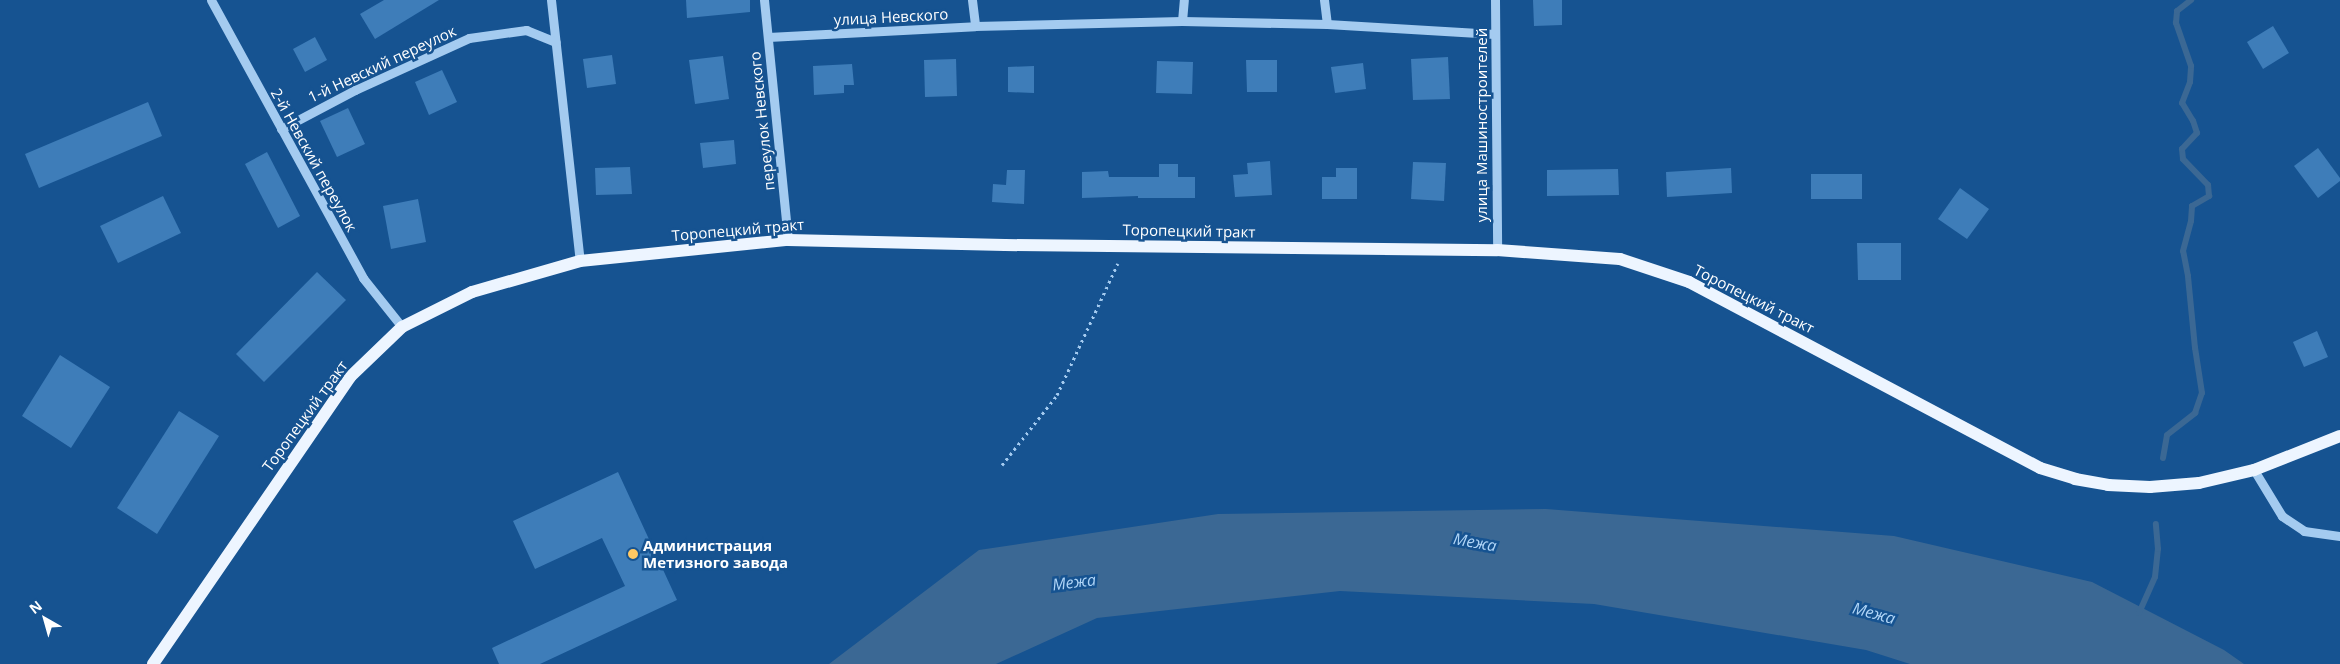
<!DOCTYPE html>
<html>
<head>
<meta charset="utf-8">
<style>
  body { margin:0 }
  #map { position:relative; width:2340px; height:664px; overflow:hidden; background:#165391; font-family:"Open Sans",sans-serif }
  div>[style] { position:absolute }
  .water>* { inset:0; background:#3b6894 }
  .stream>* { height:6px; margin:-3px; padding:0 3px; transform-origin:3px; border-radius:3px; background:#3b6894 }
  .building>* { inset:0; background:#3e7db9 }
  .path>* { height:3px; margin-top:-1.5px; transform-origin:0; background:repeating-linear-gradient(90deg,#a4cbf0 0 2.5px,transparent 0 6.5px) }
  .minor>* { height:9px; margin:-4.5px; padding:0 4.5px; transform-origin:4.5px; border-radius:4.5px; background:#a4cbf0 }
  .major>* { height:12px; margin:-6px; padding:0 6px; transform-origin:6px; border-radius:6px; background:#edf5ff }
  .dots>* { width:14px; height:14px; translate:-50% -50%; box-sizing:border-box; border:2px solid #165391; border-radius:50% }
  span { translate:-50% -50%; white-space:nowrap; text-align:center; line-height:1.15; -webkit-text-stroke:5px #165391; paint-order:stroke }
  .street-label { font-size:15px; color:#fff }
  .poi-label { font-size:15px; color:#fff; font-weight:700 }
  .left { translate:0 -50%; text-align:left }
  .water-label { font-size:16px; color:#b0d5f7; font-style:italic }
  .north { position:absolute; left:20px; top:594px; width:50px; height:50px; -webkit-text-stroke:4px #165391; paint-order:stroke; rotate:322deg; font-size:14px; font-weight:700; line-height:20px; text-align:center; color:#fff }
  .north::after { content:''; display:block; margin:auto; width:18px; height:22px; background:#fff; clip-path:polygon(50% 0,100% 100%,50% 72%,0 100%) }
</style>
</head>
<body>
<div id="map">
  <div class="water">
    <i style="clip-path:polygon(1546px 509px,1894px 536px,2092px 582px,2224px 650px,2244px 664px,1910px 664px,1866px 650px,1594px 604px,1340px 591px,1097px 618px,996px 664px,829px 664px,979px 550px,1218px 514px)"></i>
  </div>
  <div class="stream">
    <i style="left:2163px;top:458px;width:23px;rotate:-80deg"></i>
    <i style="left:2167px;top:435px;width:36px;rotate:-38deg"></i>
    <i style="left:2195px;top:413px;width:21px;rotate:-71deg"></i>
    <i style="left:2202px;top:393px;width:46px;rotate:-98.8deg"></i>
    <i style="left:2195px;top:348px;width:72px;rotate:-95.6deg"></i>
    <i style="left:2188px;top:276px;width:25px;rotate:-101deg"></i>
    <i style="left:2183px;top:251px;width:31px;rotate:-75deg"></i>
    <i style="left:2191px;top:221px;width:15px;rotate:-86deg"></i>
    <i style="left:2192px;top:206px;width:20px;rotate:-30deg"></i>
    <i style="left:2209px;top:196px;width:11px;rotate:-95deg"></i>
    <i style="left:2208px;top:185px;width:36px;rotate:-134deg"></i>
    <i style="left:2183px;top:159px;width:10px;rotate:-96deg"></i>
    <i style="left:2182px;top:149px;width:22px;rotate:-47deg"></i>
    <i style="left:2197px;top:133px;width:13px;rotate:-108deg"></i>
    <i style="left:2193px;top:121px;width:21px;rotate:-121deg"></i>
    <i style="left:2182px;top:103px;width:22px;rotate:-69deg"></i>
    <i style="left:2190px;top:82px;width:16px;rotate:-86deg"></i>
    <i style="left:2191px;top:66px;width:46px;rotate:-109.2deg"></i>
    <i style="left:2176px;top:23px;width:12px;rotate:-85deg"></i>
    <i style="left:2177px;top:11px;width:18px;rotate:-38deg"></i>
    <i style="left:2139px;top:613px;width:39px;rotate:-66deg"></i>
    <i style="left:2155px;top:577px;width:28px;rotate:-84deg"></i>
    <i style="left:2158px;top:549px;width:25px;rotate:-95deg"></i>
  </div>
  <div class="building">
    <i style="clip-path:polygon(384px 0,439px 0,375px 39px,360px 14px)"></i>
    <i style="clip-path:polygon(686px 0,750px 0,750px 12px,687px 18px)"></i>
    <i style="clip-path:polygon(1533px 0,1562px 0,1562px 25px,1534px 26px)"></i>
    <i style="clip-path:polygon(2273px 26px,2289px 53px,2263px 69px,2247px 42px)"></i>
    <i style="clip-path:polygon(315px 37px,327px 60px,305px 72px,293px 49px)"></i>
    <i style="clip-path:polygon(612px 55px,616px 84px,587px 88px,583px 59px)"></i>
    <i style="clip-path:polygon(723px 56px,729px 99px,695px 104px,689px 60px)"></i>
    <i style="clip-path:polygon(1448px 57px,1450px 99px,1413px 100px,1411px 59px)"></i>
    <i style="clip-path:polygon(956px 59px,957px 96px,925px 97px,924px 60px)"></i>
    <i style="clip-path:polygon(1246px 60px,1277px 60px,1277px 92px,1247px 92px)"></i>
    <i style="clip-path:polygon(1157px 61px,1193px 62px,1192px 94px,1156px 93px)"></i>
    <i style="clip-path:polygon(1363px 63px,1366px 89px,1335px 93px,1331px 67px)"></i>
    <i style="clip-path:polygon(852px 64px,854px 85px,844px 85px,844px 93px,814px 95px,813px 66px)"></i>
    <i style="clip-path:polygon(1034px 66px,1034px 93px,1008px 92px,1008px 67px)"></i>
    <i style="clip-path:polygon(442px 70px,457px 102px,429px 115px,415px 82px)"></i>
    <i style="clip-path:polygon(148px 102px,162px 136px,39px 188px,25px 154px)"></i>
    <i style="clip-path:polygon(348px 108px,365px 144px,337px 157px,320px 121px)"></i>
    <i style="clip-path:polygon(734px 140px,736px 164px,703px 168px,700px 143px)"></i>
    <i style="clip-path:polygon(2318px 148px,2340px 178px,2340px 181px,2318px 198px,2294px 166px)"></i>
    <i style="clip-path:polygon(267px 152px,300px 216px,278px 228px,245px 164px)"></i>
    <i style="clip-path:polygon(1270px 161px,1272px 195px,1235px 197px,1233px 175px,1248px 174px,1247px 163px)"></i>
    <i style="clip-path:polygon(1413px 162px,1446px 163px,1444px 201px,1411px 199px)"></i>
    <i style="clip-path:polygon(1159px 164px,1178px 164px,1178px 177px,1195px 177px,1195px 198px,1138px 198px,1138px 196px,1082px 198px,1082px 172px,1108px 171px,1109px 177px,1159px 177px)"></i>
    <i style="clip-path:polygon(630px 167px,632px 194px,596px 195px,595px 168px)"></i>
    <i style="clip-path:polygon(1336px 168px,1357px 168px,1357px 199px,1322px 199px,1322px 177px,1336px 177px)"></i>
    <i style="clip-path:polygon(1731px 168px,1732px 193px,1667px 197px,1666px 172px)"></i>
    <i style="clip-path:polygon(1618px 169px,1619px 195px,1547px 196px,1547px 170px)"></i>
    <i style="clip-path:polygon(1007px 170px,1025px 170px,1024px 204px,992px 202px,993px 184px,1006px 185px)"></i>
    <i style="clip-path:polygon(1811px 174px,1862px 174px,1862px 199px,1811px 199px)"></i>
    <i style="clip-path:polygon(1960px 188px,1989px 209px,1967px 239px,1938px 219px)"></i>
    <i style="clip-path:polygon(163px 196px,181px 233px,118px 263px,100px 226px)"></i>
    <i style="clip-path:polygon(418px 199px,426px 242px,391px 249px,383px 206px)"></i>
    <i style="clip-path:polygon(1857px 243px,1901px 243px,1901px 280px,1858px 280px)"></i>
    <i style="clip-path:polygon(317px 272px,346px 300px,264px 382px,236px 354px)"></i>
    <i style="clip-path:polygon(2317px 331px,2328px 357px,2304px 367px,2293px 342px)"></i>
    <i style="clip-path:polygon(60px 355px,110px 387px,71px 448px,22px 416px)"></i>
    <i style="clip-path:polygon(179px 411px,219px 436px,157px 534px,117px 508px)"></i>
    <i style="clip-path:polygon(618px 472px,677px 600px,540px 664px,499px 664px,492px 648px,625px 586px,602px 538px,535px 569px,513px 521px)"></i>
  </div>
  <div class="path">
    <i style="left:1002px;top:465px;width:89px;rotate:-51.8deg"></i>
    <i style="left:1057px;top:395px;width:145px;rotate:-65.2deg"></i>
  </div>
  <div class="minor">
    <i style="left:211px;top:0;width:317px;rotate:61.3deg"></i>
    <i style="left:363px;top:278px;width:63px;rotate:51.5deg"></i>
    <i style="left:551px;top:0;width:263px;rotate:83.7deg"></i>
    <i style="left:764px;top:0;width:241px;rotate:84.3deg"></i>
    <i style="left:972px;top:0;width:26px;rotate:83deg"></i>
    <i style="left:1324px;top:0;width:24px;rotate:83deg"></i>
    <i style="left:1495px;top:0;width:250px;rotate:89.5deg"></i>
    <i style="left:1182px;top:21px;width:21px;rotate:-85deg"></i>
    <i style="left:768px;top:37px;width:207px;rotate:-3deg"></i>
    <i style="left:975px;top:26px;width:207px;rotate:-1.4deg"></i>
    <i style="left:1182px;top:21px;width:145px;rotate:1.2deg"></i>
    <i style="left:1327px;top:24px;width:168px;rotate:3.4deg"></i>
    <i style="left:281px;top:129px;width:84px;rotate:-27.8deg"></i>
    <i style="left:355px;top:90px;width:125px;rotate:-24.5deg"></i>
    <i style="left:469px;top:38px;width:58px;rotate:-8deg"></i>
    <i style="left:526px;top:30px;width:32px;rotate:22deg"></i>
    <i style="left:2254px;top:470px;width:54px;rotate:58.7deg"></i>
    <i style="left:2282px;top:516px;width:27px;rotate:34deg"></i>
    <i style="left:2304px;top:531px;width:36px;rotate:8deg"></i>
  </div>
  <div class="major">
    <i style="left:153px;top:664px;width:348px;rotate:-55.5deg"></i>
    <i style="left:350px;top:377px;width:72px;rotate:-43.9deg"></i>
    <i style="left:402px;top:327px;width:78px;rotate:-26.6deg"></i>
    <i style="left:472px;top:292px;width:112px;rotate:-16deg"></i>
    <i style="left:580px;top:261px;width:209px;rotate:-5.8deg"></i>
    <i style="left:788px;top:240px;width:217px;rotate:1.3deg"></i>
    <i style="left:1005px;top:245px;width:492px;rotate:0.6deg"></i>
    <i style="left:1497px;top:250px;width:123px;rotate:4.2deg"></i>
    <i style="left:1620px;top:259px;width:73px;rotate:18.4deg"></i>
    <i style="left:1689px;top:282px;width:397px;rotate:27.9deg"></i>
    <i style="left:2040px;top:468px;width:37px;rotate:17deg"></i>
    <i style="left:2075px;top:479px;width:34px;rotate:10deg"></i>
    <i style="left:2108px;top:485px;width:42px;rotate:2.7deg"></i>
    <i style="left:2150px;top:487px;width:49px;rotate:-4.7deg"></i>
    <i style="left:2199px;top:483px;width:57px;rotate:-13.3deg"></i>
    <i style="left:2254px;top:470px;width:92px;rotate:-21.6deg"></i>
  </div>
  <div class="dots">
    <i style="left:633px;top:554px;background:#ffc863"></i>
  </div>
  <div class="street-label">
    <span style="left:891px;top:17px;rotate:-3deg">улица Невского</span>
    <span style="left:382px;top:64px;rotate:-25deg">1-й Невский переулок</span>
    <span style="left:762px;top:121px;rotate:-96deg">переулок Невского</span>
    <span style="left:1482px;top:125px;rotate:-90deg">улица Машиностроителей</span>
    <span style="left:314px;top:160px;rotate:61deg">2-й Невский переулок</span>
    <span style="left:738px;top:230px;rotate:-5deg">Торопецкий тракт</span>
    <span style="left:1189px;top:231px;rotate:1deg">Торопецкий тракт</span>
    <span style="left:1754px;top:299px;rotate:27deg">Торопецкий тракт</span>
    <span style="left:305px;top:416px;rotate:-54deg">Торопецкий тракт</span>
  </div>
  <div class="poi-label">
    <span class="left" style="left:643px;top:554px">Администрация<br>Метизного завода</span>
  </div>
  <div class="water-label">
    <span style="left:1475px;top:542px;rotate:10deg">Межа</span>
    <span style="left:1074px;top:582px;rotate:-7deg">Межа</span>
    <span style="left:1874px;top:613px;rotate:15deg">Межа</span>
  </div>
  <div class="north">N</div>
</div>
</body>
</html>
